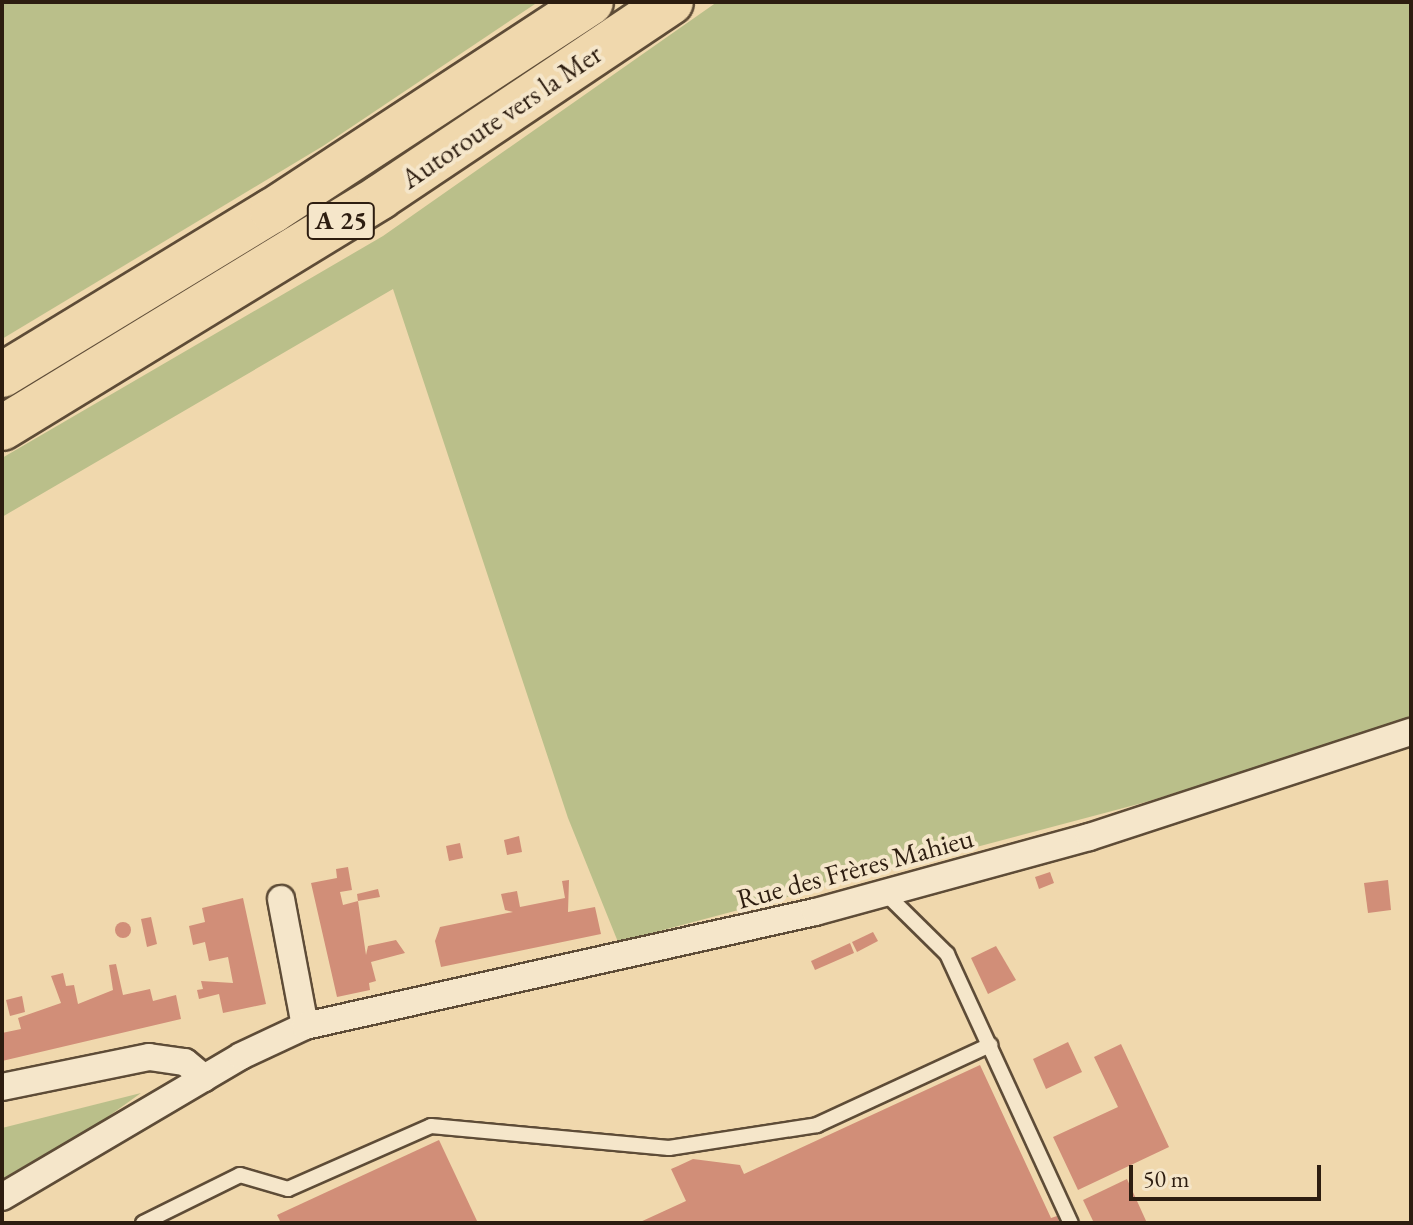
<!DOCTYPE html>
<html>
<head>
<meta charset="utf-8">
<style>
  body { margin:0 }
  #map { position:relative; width:1413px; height:1225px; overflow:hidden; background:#f0d8ad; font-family:"EB Garamond",serif }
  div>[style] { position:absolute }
  .green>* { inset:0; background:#babf8a }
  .building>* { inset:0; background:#d18e78 }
  .round { border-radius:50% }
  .roads { filter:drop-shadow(2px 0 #5e4c37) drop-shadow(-2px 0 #5e4c37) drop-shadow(0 2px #5e4c37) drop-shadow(0 -2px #5e4c37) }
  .service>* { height:14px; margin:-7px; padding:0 7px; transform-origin:7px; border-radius:7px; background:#f5e6ca }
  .minor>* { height:26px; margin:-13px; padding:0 13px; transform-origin:13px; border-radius:13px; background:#f5e6ca }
  .motorway>* { height:44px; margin:-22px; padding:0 22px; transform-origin:22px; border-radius:22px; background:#f0d8ad }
  span { translate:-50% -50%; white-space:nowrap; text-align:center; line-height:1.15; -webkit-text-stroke:8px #f5e6ca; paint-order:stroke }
  .shield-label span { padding:2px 6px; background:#f5e6ca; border:2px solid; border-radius:6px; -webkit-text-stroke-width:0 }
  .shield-label { font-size:26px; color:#2d1d10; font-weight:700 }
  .street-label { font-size:28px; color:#2d1d10 }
  .frame { position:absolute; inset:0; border:4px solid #2d1d10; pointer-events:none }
  .scale { position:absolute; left:1129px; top:1165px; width:192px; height:36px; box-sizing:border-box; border:4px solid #2d1d10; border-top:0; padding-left:10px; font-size:24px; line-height:28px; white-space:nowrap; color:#2d1d10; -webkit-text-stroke:6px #f5e6ca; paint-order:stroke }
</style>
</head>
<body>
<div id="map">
  <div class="green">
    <i style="clip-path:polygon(2px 2px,538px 2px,323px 146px,2px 339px)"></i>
    <i style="clip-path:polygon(717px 2px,1411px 2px,1411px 719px,1146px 802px,618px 942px,568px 818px,393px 289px,2px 517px,2px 458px,383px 236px)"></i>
    <i style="clip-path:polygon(141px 1093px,102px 1121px,2px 1179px,2px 1128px)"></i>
  </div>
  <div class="building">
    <i style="clip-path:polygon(519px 836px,522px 852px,507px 855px,504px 840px)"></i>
    <i style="clip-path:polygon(460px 843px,463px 858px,449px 861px,446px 846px)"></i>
    <i style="clip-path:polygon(348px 867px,352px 890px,340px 892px,343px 905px,358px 901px,366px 955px,368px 946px,396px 940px,405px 953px,371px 962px,376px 981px,369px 983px,370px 990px,337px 997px,311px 883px,337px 878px,336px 869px)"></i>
    <i style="clip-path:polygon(1050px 872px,1054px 883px,1039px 889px,1035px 877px)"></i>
    <i style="clip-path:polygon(569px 880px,568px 912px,595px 907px,601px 934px,441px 967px,435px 941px,440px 927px,513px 912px,505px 910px,501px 894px,517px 891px,520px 907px,565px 898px,562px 881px)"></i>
    <i style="clip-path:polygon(1388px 880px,1391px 910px,1368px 913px,1364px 883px)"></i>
    <i style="clip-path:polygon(378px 889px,380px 897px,358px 901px,357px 894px)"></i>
    <i style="clip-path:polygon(243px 898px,266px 1004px,223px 1013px,219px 994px,199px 999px,197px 990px,203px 989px,201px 981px,233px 983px,228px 957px,209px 961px,205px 942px,193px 945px,189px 926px,205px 922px,202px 908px)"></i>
    <i style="clip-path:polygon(151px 917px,157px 944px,147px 947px,141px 919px)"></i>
    <i class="round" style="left:115px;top:922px;width:16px;height:16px"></i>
    <i style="clip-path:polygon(873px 932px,878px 941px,857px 952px,852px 942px)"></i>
    <i style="clip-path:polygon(850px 943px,854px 953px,815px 970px,811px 961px)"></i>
    <i style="clip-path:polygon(996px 946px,1016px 980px,988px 994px,971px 958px)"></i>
    <i style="clip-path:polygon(116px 964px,123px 995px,150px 989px,153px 1001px,176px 995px,181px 1019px,2px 1061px,2px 1033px,21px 1029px,18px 1018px,61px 1003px,51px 976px,63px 973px,66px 986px,74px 985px,78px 1004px,113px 990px,109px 965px)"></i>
    <i style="clip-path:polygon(22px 996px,25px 1012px,10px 1016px,6px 1000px)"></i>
    <i style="clip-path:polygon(1068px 1042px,1082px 1072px,1046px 1089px,1033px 1059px)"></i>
    <i style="clip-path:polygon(1121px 1044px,1169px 1147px,1078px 1190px,1053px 1137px,1118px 1107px,1094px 1057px)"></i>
    <i style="clip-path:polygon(980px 1065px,1051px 1218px,1057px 1216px,1060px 1223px,638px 1223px,686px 1201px,671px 1169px,678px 1166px,693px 1159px,740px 1165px,744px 1174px)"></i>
    <i style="clip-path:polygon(439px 1140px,478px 1223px,281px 1223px,277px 1215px)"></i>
    <i style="clip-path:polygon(1127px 1179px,1147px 1223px,1094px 1223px,1083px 1200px)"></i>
  </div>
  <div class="roads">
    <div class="service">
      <i style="left:885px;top:893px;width:87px;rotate:44.5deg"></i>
      <i style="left:947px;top:954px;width:296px;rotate:65.3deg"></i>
      <i style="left:143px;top:1223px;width:108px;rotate:-26.3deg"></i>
      <i style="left:240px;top:1175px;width:50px;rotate:16.3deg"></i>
      <i style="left:288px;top:1189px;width:156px;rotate:-23.8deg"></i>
      <i style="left:431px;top:1126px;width:239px;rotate:5.3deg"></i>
      <i style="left:669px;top:1148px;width:150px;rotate:-8.8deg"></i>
      <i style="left:817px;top:1125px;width:191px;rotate:-24.8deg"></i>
    </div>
    <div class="minor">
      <i style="left:281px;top:899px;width:129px;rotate:79.3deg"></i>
      <i style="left:2px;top:1087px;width:150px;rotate:-11.5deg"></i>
      <i style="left:149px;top:1057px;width:36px;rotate:8deg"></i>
      <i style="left:185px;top:1062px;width:25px;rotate:40deg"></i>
      <i style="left:2px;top:1197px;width:277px;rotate:-30.5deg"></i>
      <i style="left:241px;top:1056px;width:71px;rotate:-25.1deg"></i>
      <i style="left:305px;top:1026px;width:523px;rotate:-12.6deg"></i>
      <i style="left:815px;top:912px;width:284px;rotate:-15.3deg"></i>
      <i style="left:1089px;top:837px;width:339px;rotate:-18.1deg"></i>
    </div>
    <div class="motorway">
      <i style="left:2px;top:375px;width:316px;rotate:-31.3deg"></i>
      <i style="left:272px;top:211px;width:381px;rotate:-33.2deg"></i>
      <i style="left:2px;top:428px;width:443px;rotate:-31.4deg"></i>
      <i style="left:380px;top:197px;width:350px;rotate:-33.8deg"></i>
    </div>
  </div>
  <div class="shield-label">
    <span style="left:341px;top:221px">A 25</span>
  </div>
  <div class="street-label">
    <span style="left:501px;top:116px;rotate:-34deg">Autoroute vers la Mer</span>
    <span style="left:855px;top:868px;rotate:-15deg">Rue des Frères Mahieu</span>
  </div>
  <div class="frame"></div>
  <div class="scale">50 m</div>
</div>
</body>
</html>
